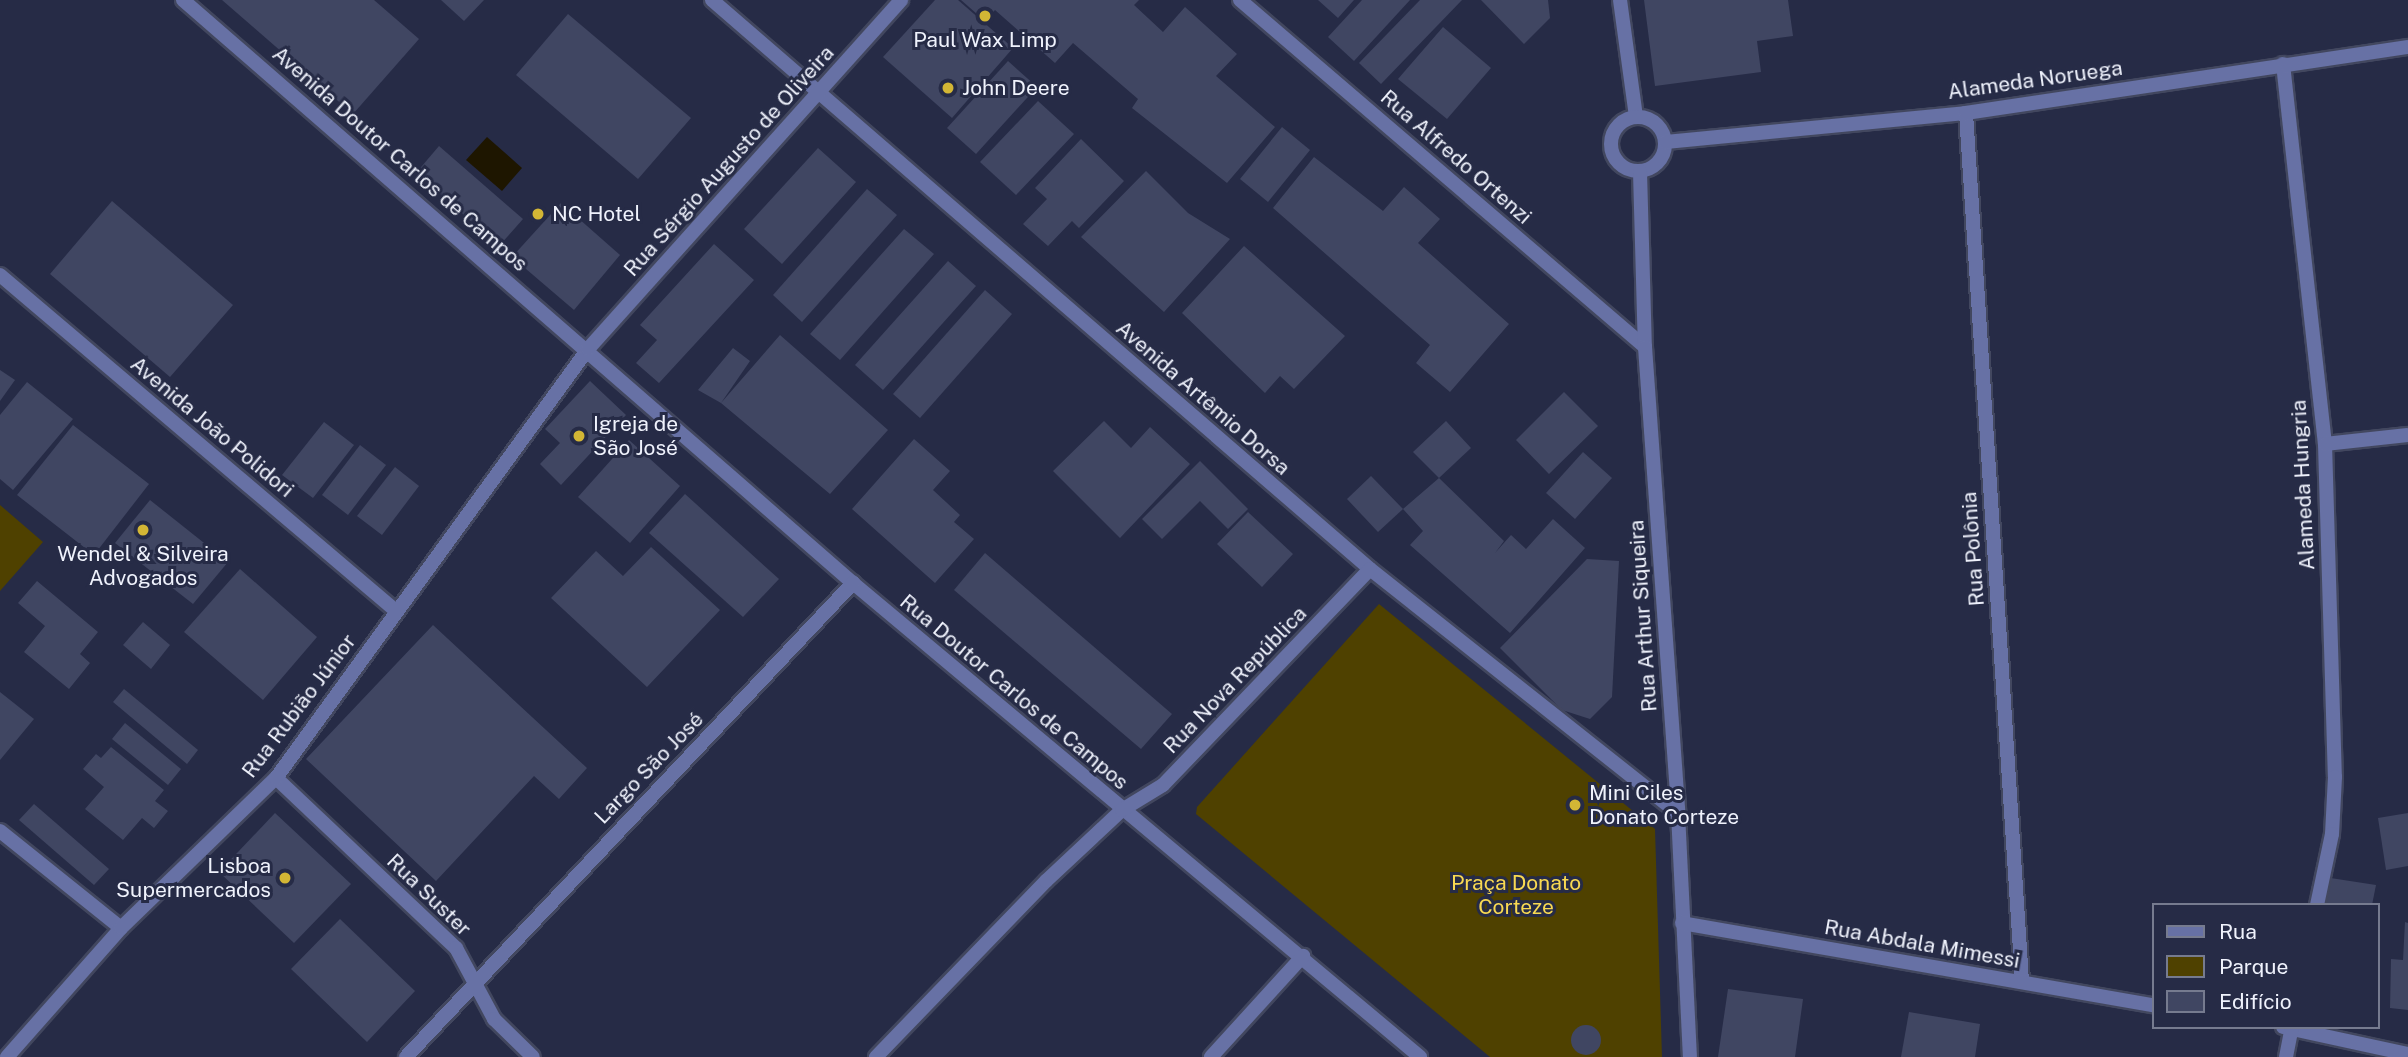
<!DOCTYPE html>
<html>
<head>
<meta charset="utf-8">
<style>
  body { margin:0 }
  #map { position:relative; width:2408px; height:1057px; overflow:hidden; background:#262b46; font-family:"Public Sans",sans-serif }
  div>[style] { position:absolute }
  .green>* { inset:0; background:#4f4100 }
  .water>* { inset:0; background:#1e1600 }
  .building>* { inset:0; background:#404662 }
  .round { border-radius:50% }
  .roads { filter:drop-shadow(2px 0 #42475f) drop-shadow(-2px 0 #42475f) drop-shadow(0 2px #42475f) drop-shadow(0 -2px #42475f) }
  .street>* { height:14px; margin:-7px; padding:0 7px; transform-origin:7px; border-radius:7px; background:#6771a5 }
  .street>.ring { margin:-7px; padding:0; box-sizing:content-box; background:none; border:14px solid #6771a5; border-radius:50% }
  .dots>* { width:19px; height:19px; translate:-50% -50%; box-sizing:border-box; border:4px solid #262b46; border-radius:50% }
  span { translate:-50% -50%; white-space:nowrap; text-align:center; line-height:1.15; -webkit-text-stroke:6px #262b46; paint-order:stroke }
  .poi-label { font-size:21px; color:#eff2fc }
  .left { translate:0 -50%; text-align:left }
  .right { translate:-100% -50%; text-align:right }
  .street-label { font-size:21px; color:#eff2fc }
  .park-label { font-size:21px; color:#f8d952 }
  .legend { position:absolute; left:2152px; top:903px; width:228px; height:126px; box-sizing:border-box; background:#262b46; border:2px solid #767b8f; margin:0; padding:9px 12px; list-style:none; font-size:21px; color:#eff2fc }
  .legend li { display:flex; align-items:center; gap:14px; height:35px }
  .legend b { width:35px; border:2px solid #767b8f }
</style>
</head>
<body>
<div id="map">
  <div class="green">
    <i style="clip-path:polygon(0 505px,43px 542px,0 591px)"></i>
    <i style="clip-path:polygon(1379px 604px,1655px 829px,1662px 1057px,1490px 1057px,1196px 814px,1197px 807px)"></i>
  </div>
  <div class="water">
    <i style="clip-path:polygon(487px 137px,522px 168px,502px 191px,466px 160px)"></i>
  </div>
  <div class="building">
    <i style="clip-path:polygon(222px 0,374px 0,419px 39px,353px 114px)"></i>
    <i style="clip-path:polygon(441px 0,484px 0,464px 21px)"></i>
    <i style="clip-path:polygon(935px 0,958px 0,1013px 48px,952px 118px,883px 57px)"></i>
    <i style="clip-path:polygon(961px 0,1139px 0,1134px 5px,1163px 32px,1185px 7px,1237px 54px,1216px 76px,1275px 127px,1227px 183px,1132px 108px,1138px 99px,1073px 43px,1055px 63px,995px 10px,985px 21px)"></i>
    <i style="clip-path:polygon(1318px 0,1354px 0,1338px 18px)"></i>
    <i style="clip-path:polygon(1362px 0,1410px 0,1354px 61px,1328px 37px)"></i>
    <i style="clip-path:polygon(1420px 0,1462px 0,1381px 84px,1359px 63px)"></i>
    <i style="clip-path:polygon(1481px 0,1548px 0,1550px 18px,1524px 44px)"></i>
    <i style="clip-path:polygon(1644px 0,1788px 0,1793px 36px,1757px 41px,1761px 72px,1655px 86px)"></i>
    <i style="clip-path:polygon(568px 14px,691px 118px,638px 179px,516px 75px)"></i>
    <i style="clip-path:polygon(1443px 27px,1491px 68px,1447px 119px,1398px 79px)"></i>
    <i style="clip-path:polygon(1008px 61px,1037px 87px,976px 154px,947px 128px)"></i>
    <i style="clip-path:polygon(1038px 101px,1074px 134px,1016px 195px,980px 162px)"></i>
    <i style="clip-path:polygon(1282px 127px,1310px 150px,1268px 202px,1240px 179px)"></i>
    <i style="clip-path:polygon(1081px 139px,1124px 181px,1079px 228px,1072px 221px,1048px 246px,1023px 224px,1047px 199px,1035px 188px)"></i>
    <i style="clip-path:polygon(439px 146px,523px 219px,499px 246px,416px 173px)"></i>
    <i style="clip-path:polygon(818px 148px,856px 182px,782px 264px,744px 229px)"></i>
    <i style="clip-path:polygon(1314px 157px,1383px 211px,1404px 187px,1440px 219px,1418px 243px,1509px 324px,1450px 392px,1416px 363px,1430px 345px,1273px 208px)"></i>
    <i style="clip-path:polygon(1146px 171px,1188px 213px,1230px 239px,1164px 312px,1081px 237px)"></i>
    <i style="clip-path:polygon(867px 189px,897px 215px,802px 322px,773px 295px)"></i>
    <i style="clip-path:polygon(112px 201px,233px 305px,170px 377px,50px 274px)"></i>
    <i style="clip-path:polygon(561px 203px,620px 255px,574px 310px,512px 257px)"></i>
    <i style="clip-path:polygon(904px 229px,934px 254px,840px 360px,810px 334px)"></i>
    <i style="clip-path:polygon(714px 244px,754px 280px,659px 383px,636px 363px,657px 340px,640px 325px)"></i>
    <i style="clip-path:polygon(1244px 246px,1345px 336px,1294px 389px,1280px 376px,1265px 393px,1182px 313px)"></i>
    <i style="clip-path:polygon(948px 261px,976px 286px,883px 390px,855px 365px)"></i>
    <i style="clip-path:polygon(985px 290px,1012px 314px,920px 418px,893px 394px)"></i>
    <i style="clip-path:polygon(780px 335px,888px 430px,830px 494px,721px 403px,698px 390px,733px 348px,750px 361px,721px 403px)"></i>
    <i style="clip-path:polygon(0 370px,15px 380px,0 401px)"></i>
    <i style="clip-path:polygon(590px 381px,626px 415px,561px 485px,540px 464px,560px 443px,545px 429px)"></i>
    <i style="clip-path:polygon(27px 382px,73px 419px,13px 490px,0 479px,0 415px)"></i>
    <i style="clip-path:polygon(1564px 392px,1598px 426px,1549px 474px,1516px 440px)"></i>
    <i style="clip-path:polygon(1104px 421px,1131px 448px,1150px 427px,1190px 464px,1120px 538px,1053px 471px)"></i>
    <i style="clip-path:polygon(1446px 421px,1471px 448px,1439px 478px,1413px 452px)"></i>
    <i style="clip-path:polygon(324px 422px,354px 445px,313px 498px,282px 475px)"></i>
    <i style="clip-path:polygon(73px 425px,149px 484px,94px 555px,17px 495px)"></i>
    <i style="clip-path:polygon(914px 439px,950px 471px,933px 490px,960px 515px,954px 522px,974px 539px,935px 583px,852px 509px)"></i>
    <i style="clip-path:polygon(629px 440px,680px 486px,630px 543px,578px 497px)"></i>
    <i style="clip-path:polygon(360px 445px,386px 465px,348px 515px,322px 495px)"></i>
    <i style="clip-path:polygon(1583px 452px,1612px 478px,1575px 519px,1546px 493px)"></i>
    <i style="clip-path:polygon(1200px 461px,1248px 509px,1228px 529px,1200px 501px,1162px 539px,1142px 519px)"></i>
    <i style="clip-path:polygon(395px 467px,419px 486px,382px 535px,357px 516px)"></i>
    <i style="clip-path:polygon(1371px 476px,1403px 509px,1378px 532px,1347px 499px)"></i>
    <i style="clip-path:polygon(1439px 478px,1504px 541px,1495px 553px,1511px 535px,1526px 549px,1553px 519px,1585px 548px,1510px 633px,1410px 545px,1423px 531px,1403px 509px)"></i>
    <i style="clip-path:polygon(685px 494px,779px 579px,743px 617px,649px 533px)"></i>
    <i style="clip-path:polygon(150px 500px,228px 562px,193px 604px,115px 543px)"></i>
    <i style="clip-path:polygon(1248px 512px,1293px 554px,1262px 587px,1217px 544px)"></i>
    <i style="clip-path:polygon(651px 547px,720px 610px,647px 687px,551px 598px,596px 551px,623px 576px)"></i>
    <i style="clip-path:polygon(985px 553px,1172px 714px,1141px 749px,954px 590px)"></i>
    <i style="clip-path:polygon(1587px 559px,1619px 561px,1612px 697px,1590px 719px,1562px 710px,1500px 648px)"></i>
    <i style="clip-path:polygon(240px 569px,317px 637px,263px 700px,184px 632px)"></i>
    <i style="clip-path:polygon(37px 581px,98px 632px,80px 654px,90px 663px,69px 689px,24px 652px,45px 626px,18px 603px)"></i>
    <i style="clip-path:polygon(143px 622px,170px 645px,151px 669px,123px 645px)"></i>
    <i style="clip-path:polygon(433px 625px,587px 768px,559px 799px,534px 776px,436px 881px,306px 759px)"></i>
    <i style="clip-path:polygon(124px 689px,198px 750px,187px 764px,113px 702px)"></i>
    <i style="clip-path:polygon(0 692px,34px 719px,0 760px)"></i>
    <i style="clip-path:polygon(125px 723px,181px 769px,168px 785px,112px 739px)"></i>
    <i style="clip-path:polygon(111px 747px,164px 790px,155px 801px,168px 811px,154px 828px,142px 818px,123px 840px,85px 809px,104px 787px,83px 769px,96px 754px,101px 758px)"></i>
    <i style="clip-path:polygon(34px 804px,109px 869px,94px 885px,19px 820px)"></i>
    <i style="clip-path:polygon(275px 813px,351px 884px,294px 943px,219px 872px)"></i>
    <i style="clip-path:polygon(2408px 813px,2408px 866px,2386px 870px,2378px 818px)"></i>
    <i style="clip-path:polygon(2324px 877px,2376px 885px,2372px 905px,2320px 905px)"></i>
    <i style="clip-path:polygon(340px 919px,415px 991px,367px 1042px,291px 969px)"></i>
    <i style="clip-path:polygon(2405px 922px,2408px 923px,2408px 1010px,2390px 1008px,2391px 959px,2403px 960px)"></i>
    <i style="clip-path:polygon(1728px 989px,1803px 999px,1795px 1057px,1718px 1057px)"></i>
    <i style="clip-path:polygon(1909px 1012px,1980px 1024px,1975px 1057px,1901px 1057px)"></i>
    <i class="round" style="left:1571px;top:1025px;width:30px;height:30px"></i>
  </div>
  <div class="roads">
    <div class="street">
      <i style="left:183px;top:0;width:888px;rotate:41.03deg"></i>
      <i style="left:853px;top:583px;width:739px;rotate:39.89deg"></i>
      <i style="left:712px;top:0;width:870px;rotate:40.85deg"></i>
      <i style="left:1370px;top:569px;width:393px;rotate:38.4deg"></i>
      <i style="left:1240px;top:0;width:533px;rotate:40.59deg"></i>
      <i style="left:1620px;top:0;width:118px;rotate:82.2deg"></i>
      <i style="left:2283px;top:64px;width:382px;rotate:83.7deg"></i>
      <i style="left:2325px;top:444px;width:333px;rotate:88.3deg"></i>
      <i style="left:2335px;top:777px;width:57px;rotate:93deg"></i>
      <i style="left:2332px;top:834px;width:73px;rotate:101.9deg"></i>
      <i style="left:1966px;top:113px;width:871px;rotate:86.31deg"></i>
      <i class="ring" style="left:1611px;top:117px;width:40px;height:40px"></i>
      <i style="left:1665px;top:142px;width:302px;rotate:-5.5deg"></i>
      <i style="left:1966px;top:113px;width:447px;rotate:-8.5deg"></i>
      <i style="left:1640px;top:172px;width:175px;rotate:88.4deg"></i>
      <i style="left:1645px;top:347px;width:467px;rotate:85.9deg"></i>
      <i style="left:1678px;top:813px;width:244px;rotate:87.2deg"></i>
      <i style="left:0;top:275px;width:519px;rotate:40.31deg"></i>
      <i style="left:2325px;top:444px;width:83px;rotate:-6.2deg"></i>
      <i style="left:276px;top:778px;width:248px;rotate:43.4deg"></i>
      <i style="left:456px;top:948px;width:81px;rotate:61.8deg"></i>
      <i style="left:494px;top:1019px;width:54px;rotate:44.3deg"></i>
      <i style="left:0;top:831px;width:155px;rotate:38.7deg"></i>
      <i style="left:1682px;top:923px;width:479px;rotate:9.9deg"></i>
      <i style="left:2283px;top:1027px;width:128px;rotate:12.2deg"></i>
      <i style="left:7px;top:1057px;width:172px;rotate:-48.5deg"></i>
      <i style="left:121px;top:928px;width:216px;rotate:-44.1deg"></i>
      <i style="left:276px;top:778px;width:530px;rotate:-53.97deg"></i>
      <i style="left:588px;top:349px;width:469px;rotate:-48.1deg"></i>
      <i style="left:406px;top:1057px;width:652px;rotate:-46.68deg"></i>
      <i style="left:876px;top:1057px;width:245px;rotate:-46deg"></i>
      <i style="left:1046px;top:881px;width:104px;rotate:-43.1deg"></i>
      <i style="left:1122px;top:810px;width:48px;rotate:-31.4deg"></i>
      <i style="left:1163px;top:785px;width:299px;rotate:-46.2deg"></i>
      <i style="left:1211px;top:1057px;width:137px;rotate:-47.7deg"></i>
      <i style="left:2286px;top:1057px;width:31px;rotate:-79deg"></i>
    </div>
  </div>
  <div class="dots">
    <i style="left:985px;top:16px;background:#d3b635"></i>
    <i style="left:948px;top:88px;background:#d3b635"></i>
    <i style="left:538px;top:214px;background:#d3b635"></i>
    <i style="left:579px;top:436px;background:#d3b635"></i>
    <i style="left:143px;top:530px;background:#d3b635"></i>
    <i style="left:1575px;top:805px;background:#d3b635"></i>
    <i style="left:285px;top:878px;background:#d3b635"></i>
  </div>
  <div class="poi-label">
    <span style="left:985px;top:40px">Paul Wax Limp</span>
    <span class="left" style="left:962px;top:88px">John Deere</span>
    <span class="left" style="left:552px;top:214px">NC Hotel</span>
    <span class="left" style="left:593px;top:436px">Igreja de<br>São José</span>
    <span style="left:143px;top:566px">Wendel &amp; Silveira<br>Advogados</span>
    <span class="left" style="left:1589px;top:805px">Mini Ciles<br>Donato Corteze</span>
    <span class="right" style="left:271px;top:878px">Lisboa<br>Supermercados</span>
  </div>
  <div class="street-label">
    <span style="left:2035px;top:80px;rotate:-8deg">Alameda Noruega</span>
    <span style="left:1456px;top:157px;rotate:41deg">Rua Alfredo Ortenzi</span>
    <span style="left:400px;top:159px;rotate:41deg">Avenida Doutor Carlos de Campos</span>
    <span style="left:729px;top:161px;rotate:-48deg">Rua Sérgio Augusto de Oliveira</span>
    <span style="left:1203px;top:398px;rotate:41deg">Avenida Artêmio Dorsa</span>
    <span style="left:212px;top:427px;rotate:40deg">Avenida João Polidori</span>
    <span style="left:2303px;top:485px;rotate:-93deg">Alameda Hungria</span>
    <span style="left:1973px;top:549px;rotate:-94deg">Rua Polônia</span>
    <span style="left:1643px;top:616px;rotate:-94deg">Rua Arthur Siqueira</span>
    <span style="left:1235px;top:680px;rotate:-46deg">Rua Nova República</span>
    <span style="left:1014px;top:692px;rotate:40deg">Rua Doutor Carlos de Campos</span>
    <span style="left:299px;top:706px;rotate:-53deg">Rua Rubião Júnior</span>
    <span style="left:649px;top:768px;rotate:-46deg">Largo São José</span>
    <span style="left:429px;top:895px;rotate:44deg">Rua Suster</span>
    <span style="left:1922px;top:944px;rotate:10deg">Rua Abdala Mimessi</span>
  </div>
  <div class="park-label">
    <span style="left:1516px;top:895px">Praça Donato<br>Corteze</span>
  </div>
  <ul class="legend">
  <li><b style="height:9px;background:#6771a5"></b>Rua</li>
  <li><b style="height:19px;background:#4f4100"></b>Parque</li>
  <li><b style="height:19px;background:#404662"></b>Edifício</li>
  </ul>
</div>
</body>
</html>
